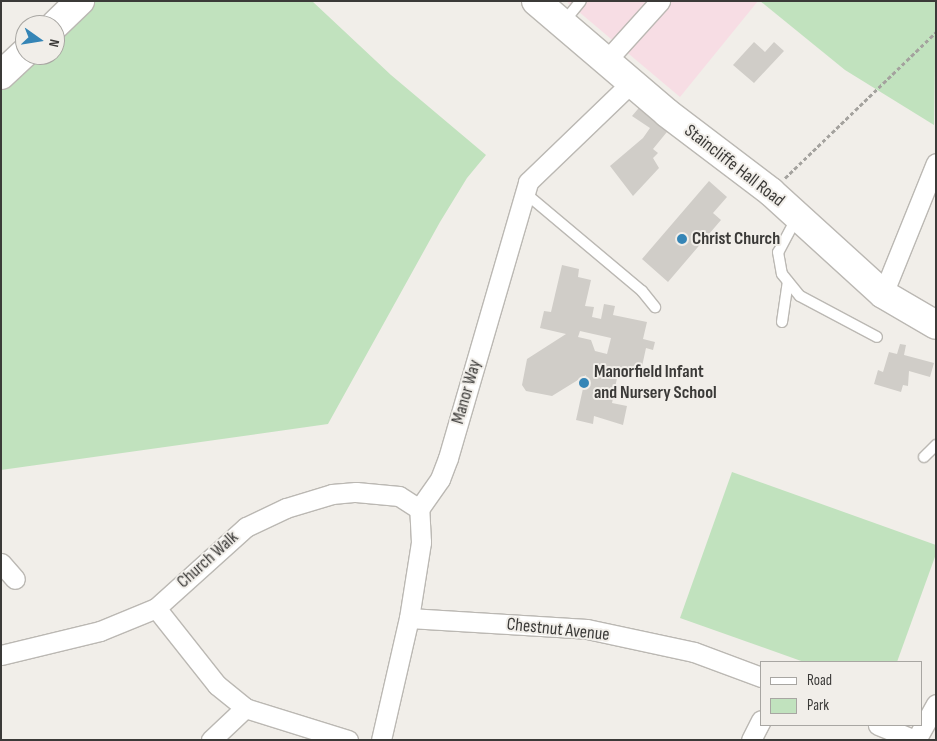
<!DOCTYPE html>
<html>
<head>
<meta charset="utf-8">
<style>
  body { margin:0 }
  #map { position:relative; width:937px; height:741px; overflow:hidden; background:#f1eee9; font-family:"Sofia Sans Condensed",sans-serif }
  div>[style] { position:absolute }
  .industrial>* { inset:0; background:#f7dde4 }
  .green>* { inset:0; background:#c1e2be }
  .building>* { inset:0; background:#d0cdc8 }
  .path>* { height:3px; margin-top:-1.5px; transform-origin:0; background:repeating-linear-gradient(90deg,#a4a29e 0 4px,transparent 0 6.5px) }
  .roads { filter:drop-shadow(1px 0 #bbb8b3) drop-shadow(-1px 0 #bbb8b3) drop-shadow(0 1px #bbb8b3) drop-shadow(0 -1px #bbb8b3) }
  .lane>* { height:10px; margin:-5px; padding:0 5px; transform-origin:5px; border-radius:5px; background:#fff }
  .street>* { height:19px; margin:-9.5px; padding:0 9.5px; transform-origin:9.5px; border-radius:9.5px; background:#fff }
  .secondary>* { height:28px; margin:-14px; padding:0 14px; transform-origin:14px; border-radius:14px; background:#fff }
  .primary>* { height:28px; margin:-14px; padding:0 14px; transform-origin:14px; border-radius:14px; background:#fff }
  .dots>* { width:14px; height:14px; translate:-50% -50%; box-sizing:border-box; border:2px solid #f1eee9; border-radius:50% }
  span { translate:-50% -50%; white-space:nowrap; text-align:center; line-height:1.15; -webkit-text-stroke:4px #f1eee9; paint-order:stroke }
  .street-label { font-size:18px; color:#3b3a38 }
  .poi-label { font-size:18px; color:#3b3a38; font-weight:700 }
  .left { translate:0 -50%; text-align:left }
  .frame { position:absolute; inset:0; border:2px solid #3b3a38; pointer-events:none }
  .legend { position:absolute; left:760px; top:661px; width:162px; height:65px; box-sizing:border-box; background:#f1eee9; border:1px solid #a8a6a2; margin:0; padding:6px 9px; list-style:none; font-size:15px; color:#3b3a38 }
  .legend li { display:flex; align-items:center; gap:10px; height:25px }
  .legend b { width:25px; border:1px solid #a8a6a2 }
  .north { position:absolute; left:15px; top:15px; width:50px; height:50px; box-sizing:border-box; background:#f1eee9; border:1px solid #a8a6a2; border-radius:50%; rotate:103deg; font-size:14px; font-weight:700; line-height:20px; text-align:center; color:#3b3a38 }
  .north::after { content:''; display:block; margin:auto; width:18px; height:22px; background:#3585b6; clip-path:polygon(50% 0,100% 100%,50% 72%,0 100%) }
</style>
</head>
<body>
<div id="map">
  <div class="industrial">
    <i style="clip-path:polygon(566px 1px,758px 1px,680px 97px)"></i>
  </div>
  <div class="green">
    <i style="clip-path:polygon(80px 1px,312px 1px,391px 75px,486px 155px,467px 178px,440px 222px,328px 424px,1px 470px,1px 75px,25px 55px,55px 55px,55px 25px)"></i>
    <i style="clip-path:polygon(760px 1px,936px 1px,934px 125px,845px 70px)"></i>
    <i style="clip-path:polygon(732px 472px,936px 545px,936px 554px,897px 662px,804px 662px,680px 618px)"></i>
  </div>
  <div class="building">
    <i style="clip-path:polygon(754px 42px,765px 52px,774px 42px,784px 51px,754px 83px,733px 65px)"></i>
    <i style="clip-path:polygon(643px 103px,671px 127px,653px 149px,658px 153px,653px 158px,659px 168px,633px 196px,610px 166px,643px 138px,650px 128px,632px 116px)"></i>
    <i style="clip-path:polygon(709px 181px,727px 197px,713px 213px,721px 220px,668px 282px,642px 259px)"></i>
    <i style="clip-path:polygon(evenodd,562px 265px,579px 269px,578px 277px,591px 280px,585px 306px,594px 307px,592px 317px,601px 319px,604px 304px,615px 306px,613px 315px,647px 322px,643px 339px,655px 342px,653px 350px,646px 348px,641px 371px,623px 367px,622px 374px,618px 373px,612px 403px,627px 406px,623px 425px,594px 416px,593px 424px,576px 420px,586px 375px,552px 396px,526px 391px,522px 385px,527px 359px,566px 334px,540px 328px,544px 311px,551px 312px,562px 265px,580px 331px,611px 338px,607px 354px,595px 351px,591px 340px,578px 337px,580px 331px)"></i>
    <i style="clip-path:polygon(900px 344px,906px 345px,904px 355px,934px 363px,930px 377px,909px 371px,908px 386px,903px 385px,901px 392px,874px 384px,878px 370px,883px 372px,889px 352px,897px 354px)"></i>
  </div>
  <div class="path">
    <i style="left:785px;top:178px;width:210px;rotate:-44deg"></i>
  </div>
  <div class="roads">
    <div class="lane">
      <i style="left:563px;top:23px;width:28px;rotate:-51deg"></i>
      <i style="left:524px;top:192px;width:154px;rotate:40deg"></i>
      <i style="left:642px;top:291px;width:21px;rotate:51deg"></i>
      <i style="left:797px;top:217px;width:40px;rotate:118deg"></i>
      <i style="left:778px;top:252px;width:22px;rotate:80deg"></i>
      <i style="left:782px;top:274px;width:28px;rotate:51deg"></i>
      <i style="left:800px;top:296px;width:87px;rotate:28deg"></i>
      <i style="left:782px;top:322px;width:41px;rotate:-81.7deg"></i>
      <i style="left:924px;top:457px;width:17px;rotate:-45deg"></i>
    </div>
    <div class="street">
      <i style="left:606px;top:61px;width:81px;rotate:-48deg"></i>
      <i style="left:883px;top:294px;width:141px;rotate:-68deg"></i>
      <i style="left:1px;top:563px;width:21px;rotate:49deg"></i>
      <i style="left:156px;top:608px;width:98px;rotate:51.6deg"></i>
      <i style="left:217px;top:685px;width:36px;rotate:39deg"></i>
      <i style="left:245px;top:708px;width:108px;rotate:17.3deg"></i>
      <i style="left:409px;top:618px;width:178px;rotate:3.5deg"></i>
      <i style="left:587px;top:629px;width:109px;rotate:12.1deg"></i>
      <i style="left:694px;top:652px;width:72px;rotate:20.5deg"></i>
      <i style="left:1px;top:655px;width:102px;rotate:-13.6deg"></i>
      <i style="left:100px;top:631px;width:61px;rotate:-22.3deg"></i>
      <i style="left:156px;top:608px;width:121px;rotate:-42deg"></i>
      <i style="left:246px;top:527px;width:44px;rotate:-25.4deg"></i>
      <i style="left:286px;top:508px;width:48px;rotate:-16.9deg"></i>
      <i style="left:332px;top:494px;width:24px;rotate:-5deg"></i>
      <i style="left:356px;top:492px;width:43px;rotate:5.3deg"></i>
      <i style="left:399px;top:496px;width:24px;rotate:33deg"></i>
      <i style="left:878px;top:725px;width:40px;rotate:22deg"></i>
      <i style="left:211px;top:740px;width:47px;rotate:-43.3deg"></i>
      <i style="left:381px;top:740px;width:125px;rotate:-77.1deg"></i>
      <i style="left:409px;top:618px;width:77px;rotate:-81deg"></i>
      <i style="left:421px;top:542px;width:33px;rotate:-93deg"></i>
      <i style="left:419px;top:509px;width:37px;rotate:-55deg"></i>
      <i style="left:440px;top:479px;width:22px;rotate:-69deg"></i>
      <i style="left:448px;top:458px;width:287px;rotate:-73.8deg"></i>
      <i style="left:528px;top:182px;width:143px;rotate:-43.9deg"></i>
      <i style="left:751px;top:740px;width:22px;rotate:-63deg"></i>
      <i style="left:916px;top:740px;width:41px;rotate:-60.9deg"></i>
    </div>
    <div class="secondary">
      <i style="left:536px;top:1px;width:172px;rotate:40.5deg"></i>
      <i style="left:667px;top:113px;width:131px;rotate:37.2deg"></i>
      <i style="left:771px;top:192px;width:151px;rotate:42.3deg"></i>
      <i style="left:883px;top:294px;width:61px;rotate:30.3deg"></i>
    </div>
    <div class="primary">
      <i style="left:55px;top:25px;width:35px;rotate:-44deg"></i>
      <i style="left:1px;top:75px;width:33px;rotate:-43deg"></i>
    </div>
  </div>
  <div class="dots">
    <i style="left:682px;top:239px;background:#3585b6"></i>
    <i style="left:584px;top:383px;background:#3585b6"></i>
  </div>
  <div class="street-label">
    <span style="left:734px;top:166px;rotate:38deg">Staincliffe Hall Road</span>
    <span style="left:467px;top:392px;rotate:-74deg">Manor Way</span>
    <span style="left:208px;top:560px;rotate:-42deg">Church Walk</span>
    <span style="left:558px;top:630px;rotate:6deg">Chestnut Avenue</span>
  </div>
  <div class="poi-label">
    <span class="left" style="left:692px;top:239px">Christ Church</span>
    <span class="left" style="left:594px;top:383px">Manorfield Infant<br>and Nursery School</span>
  </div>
  <div class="frame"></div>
  <ul class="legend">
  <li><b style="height:6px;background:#fff"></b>Road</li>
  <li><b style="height:14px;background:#c1e2be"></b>Park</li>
  </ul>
  <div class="north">N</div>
</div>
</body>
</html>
